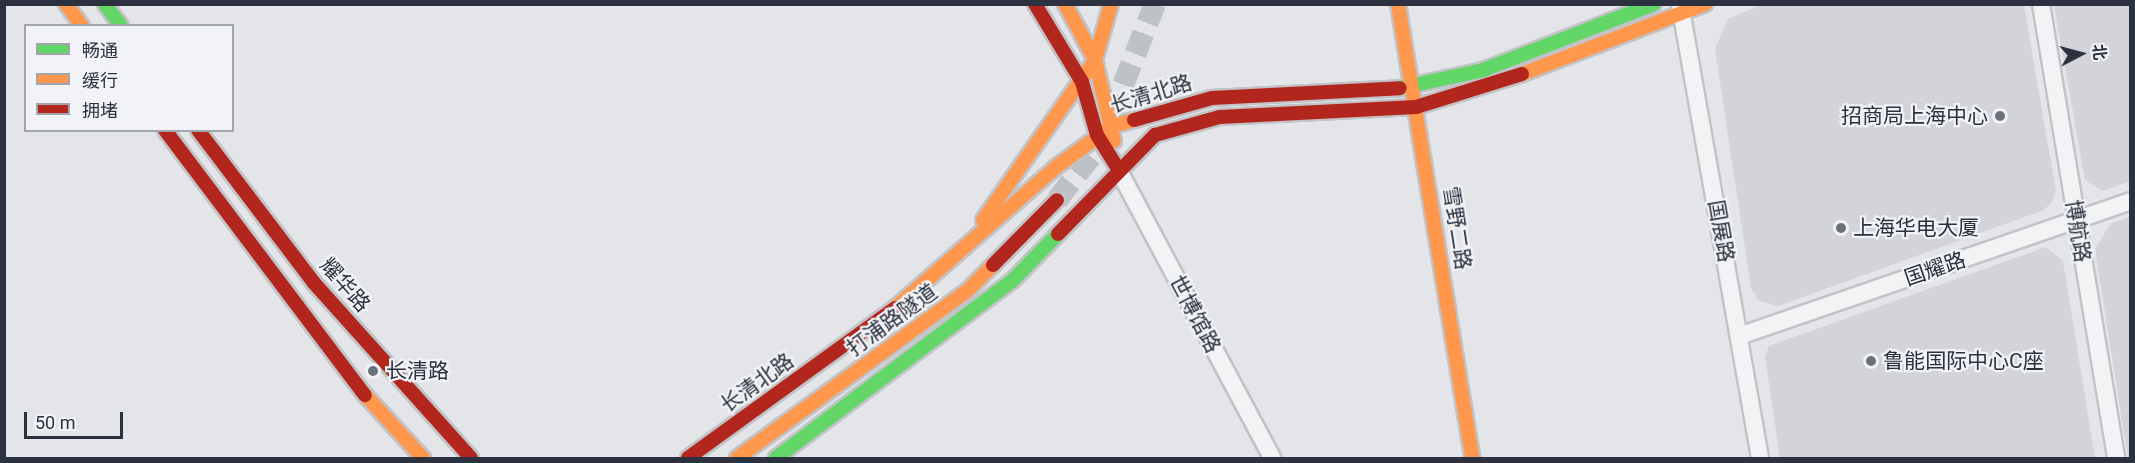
<!DOCTYPE html>
<html>
<head>
<meta charset="utf-8">
<style>
  body { margin:0 }
  #map { position:relative; width:2135px; height:463px; overflow:hidden; background:#e3e5e8; font-family:Roboto,"Noto Sans SC",sans-serif }
  div>[style] { position:absolute }
  .built>* { inset:0; background:#d2d4da }
  .secondary-tunnel>* { height:22px; margin-top:-11px; transform-origin:0; background:repeating-linear-gradient(90deg,#bec1c6 0 22px,transparent 0 33px) }
  .roads { filter:drop-shadow(2px 0 #c2c3c6) drop-shadow(-2px 0 #c2c3c6) drop-shadow(0 2px #c2c3c6) drop-shadow(0 -2px #c2c3c6) }
  .street>* { height:16px; margin:-8px; padding:0 8px; transform-origin:8px; border-radius:8px; background:#f2f3f4 }
  .fast>* { height:14px; margin:-7px; padding:0 7px; transform-origin:7px; border-radius:7px; background:#63d668 }
  .slow>* { height:14px; margin:-7px; padding:0 7px; transform-origin:7px; border-radius:7px; background:#ff974d }
  .jam>* { height:14px; margin:-7px; padding:0 7px; transform-origin:7px; border-radius:7px; background:#b3261e }
  .dots>* { width:16px; height:16px; translate:-50% -50%; box-sizing:border-box; border:3px solid #f1f3f6; border-radius:50% }
  span { translate:-50% -50%; white-space:nowrap; text-align:center; line-height:1.15; -webkit-text-stroke:4.5px #f1f3f6; paint-order:stroke }
  .street-label { font-size:21px; color:#2c313f }
  .poi-label { font-size:21px; color:#2c313f }
  .right { translate:-100% -50%; text-align:right }
  .left { translate:0 -50%; text-align:left }
  .frame { position:absolute; inset:0; border:6px solid #2c313f; pointer-events:none }
  .legend { position:absolute; left:24px; top:24px; width:210px; height:108px; box-sizing:border-box; background:#f1f3f6; border:2px solid #a2a5ad; margin:0; padding:8px 10px; list-style:none; font-size:18px; color:#2c313f }
  .legend li { display:flex; align-items:center; gap:12px; height:30px }
  .legend b { width:30px; border:2px solid #a2a5ad }
  .north { position:absolute; left:2051px; top:24px; width:60px; height:60px; -webkit-text-stroke:4px #f1f3f6; paint-order:stroke; rotate:84deg; font-size:16px; font-weight:700; line-height:24px; text-align:center; color:#2c313f }
  .north::after { content:''; display:block; margin:auto; width:21px; height:27px; background:#2c313f; clip-path:polygon(50% 0,100% 100%,50% 72%,0 100%) }
  .scale { position:absolute; left:24px; top:412px; width:99px; height:27px; box-sizing:border-box; border:3px solid #2c313f; border-top:0; padding-left:8px; font-size:18px; line-height:21px; white-space:nowrap; color:#2c313f; -webkit-text-stroke:4px #f1f3f6; paint-order:stroke }
</style>
</head>
<body>
<div id="map">
  <div class="built">
    <i style="clip-path:polygon(1763px 4px,2024px 5px,2056px 192px,2052px 202px,2044px 210px,1778px 306px,1759px 301px,1751px 288px,1715px 49px,1728px 19px)"></i>
    <i style="clip-path:polygon(2054px 5px,2130px 5px,2130px 181px,2102px 191px,2085px 180px)"></i>
    <i style="clip-path:polygon(2130px 217px,2130px 458px,2128px 458px,2095px 249px,2111px 223px)"></i>
    <i style="clip-path:polygon(2046px 247px,2063px 261px,2095px 458px,1780px 458px,1765px 357px,1769px 346px)"></i>
  </div>
  <div class="secondary-tunnel">
    <i style="left:1057px;top:200px;width:68px;rotate:-52.1deg"></i>
    <i style="left:1099px;top:146px;width:153px;rotate:-68.5deg"></i>
  </div>
  <div class="roads">
    <div class="street">
      <i style="left:1680px;top:4px;width:461px;rotate:80deg"></i>
      <i style="left:2041px;top:4px;width:460px;rotate:80.6deg"></i>
      <i style="left:1118px;top:169px;width:327px;rotate:61.9deg"></i>
      <i style="left:1739px;top:336px;width:414px;rotate:-19deg"></i>
    </div>
    <div class="fast">
      <i style="left:105px;top:4px;width:27px;rotate:54deg"></i>
      <i style="left:1400px;top:88px;width:85px;rotate:-12.2deg"></i>
      <i style="left:1483px;top:70px;width:183px;rotate:-21.1deg"></i>
      <i style="left:776px;top:458px;width:295px;rotate:-36.9deg"></i>
      <i style="left:1012px;top:281px;width:66px;rotate:-45.6deg"></i>
    </div>
    <div class="slow">
      <i style="left:66px;top:4px;width:27px;rotate:54deg"></i>
      <i style="left:1065px;top:4px;width:64px;rotate:61.8deg"></i>
      <i style="left:1095px;top:60px;width:83px;rotate:76.8deg"></i>
      <i style="left:1398px;top:4px;width:460px;rotate:80.7deg"></i>
      <i style="left:1522px;top:74px;width:196px;rotate:-20.9deg"></i>
      <i style="left:983px;top:220px;width:195px;rotate:-55deg"></i>
      <i style="left:1095px;top:60px;width:58px;rotate:-74.1deg"></i>
      <i style="left:895px;top:308px;width:214px;rotate:-41.2deg"></i>
      <i style="left:1056px;top:167px;width:69px;rotate:-36.2deg"></i>
      <i style="left:1112px;top:126px;width:23px;rotate:-15deg"></i>
      <i style="left:365px;top:395px;width:86px;rotate:47.4deg"></i>
      <i style="left:737px;top:458px;width:284px;rotate:-36deg"></i>
      <i style="left:967px;top:291px;width:37px;rotate:-45deg"></i>
    </div>
    <div class="jam">
      <i style="left:1035px;top:4px;width:91px;rotate:58.9deg"></i>
      <i style="left:1082px;top:82px;width:55px;rotate:74.2deg"></i>
      <i style="left:1097px;top:135px;width:40px;rotate:58deg"></i>
      <i style="left:1134px;top:120px;width:81px;rotate:-15.8deg"></i>
      <i style="left:1212px;top:98px;width:188px;rotate:-3deg"></i>
      <i style="left:165px;top:130px;width:332px;rotate:53deg"></i>
      <i style="left:198px;top:130px;width:192px;rotate:52.8deg"></i>
      <i style="left:314px;top:283px;width:235px;rotate:48.1deg"></i>
      <i style="left:1058px;top:234px;width:139px;rotate:-45.6deg"></i>
      <i style="left:1155px;top:135px;width:67px;rotate:-15.5deg"></i>
      <i style="left:1220px;top:117px;width:196px;rotate:-2.9deg"></i>
      <i style="left:1416px;top:107px;width:111px;rotate:-17.3deg"></i>
      <i style="left:993px;top:265px;width:91px;rotate:-45.4deg"></i>
      <i style="left:688px;top:458px;width:256px;rotate:-35.9deg"></i>
    </div>
  </div>
  <div class="dots">
    <i style="left:2000px;top:116px;background:#6c707a"></i>
    <i style="left:1841px;top:228px;background:#6c707a"></i>
    <i style="left:1871px;top:361px;background:#6c707a"></i>
    <i style="left:373px;top:371px;background:#6c707a"></i>
  </div>
  <div class="street-label">
    <span style="left:1151px;top:94px;rotate:-17deg">长清北路</span>
    <span style="left:1457px;top:228px;rotate:81deg">雪野二路</span>
    <span style="left:1721px;top:231px;rotate:80deg">国展路</span>
    <span style="left:2078px;top:231px;rotate:81deg">博航路</span>
    <span style="left:1935px;top:269px;rotate:-19deg">国耀路</span>
    <span style="left:345px;top:285px;rotate:49deg">耀华路</span>
    <span style="left:1195px;top:314px;rotate:62deg">世博馆路</span>
    <span style="left:892px;top:320px;rotate:-36deg">打浦路隧道</span>
    <span style="left:757px;top:383px;rotate:-36deg">长清北路</span>
  </div>
  <div class="poi-label">
    <span class="right" style="left:1988px;top:116px">招商局上海中心</span>
    <span class="left" style="left:1853px;top:228px">上海华电大厦</span>
    <span class="left" style="left:1883px;top:361px">鲁能国际中心C座</span>
    <span class="left" style="left:386px;top:371px">长清路</span>
  </div>
  <div class="frame"></div>
  <ul class="legend">
  <li><b style="height:8px;background:#63d668"></b>畅通</li>
  <li><b style="height:8px;background:#ff974d"></b>缓行</li>
  <li><b style="height:8px;background:#b3261e"></b>拥堵</li>
  </ul>
  <div class="north">北</div>
  <div class="scale">50 m</div>
</div>
</body>
</html>
